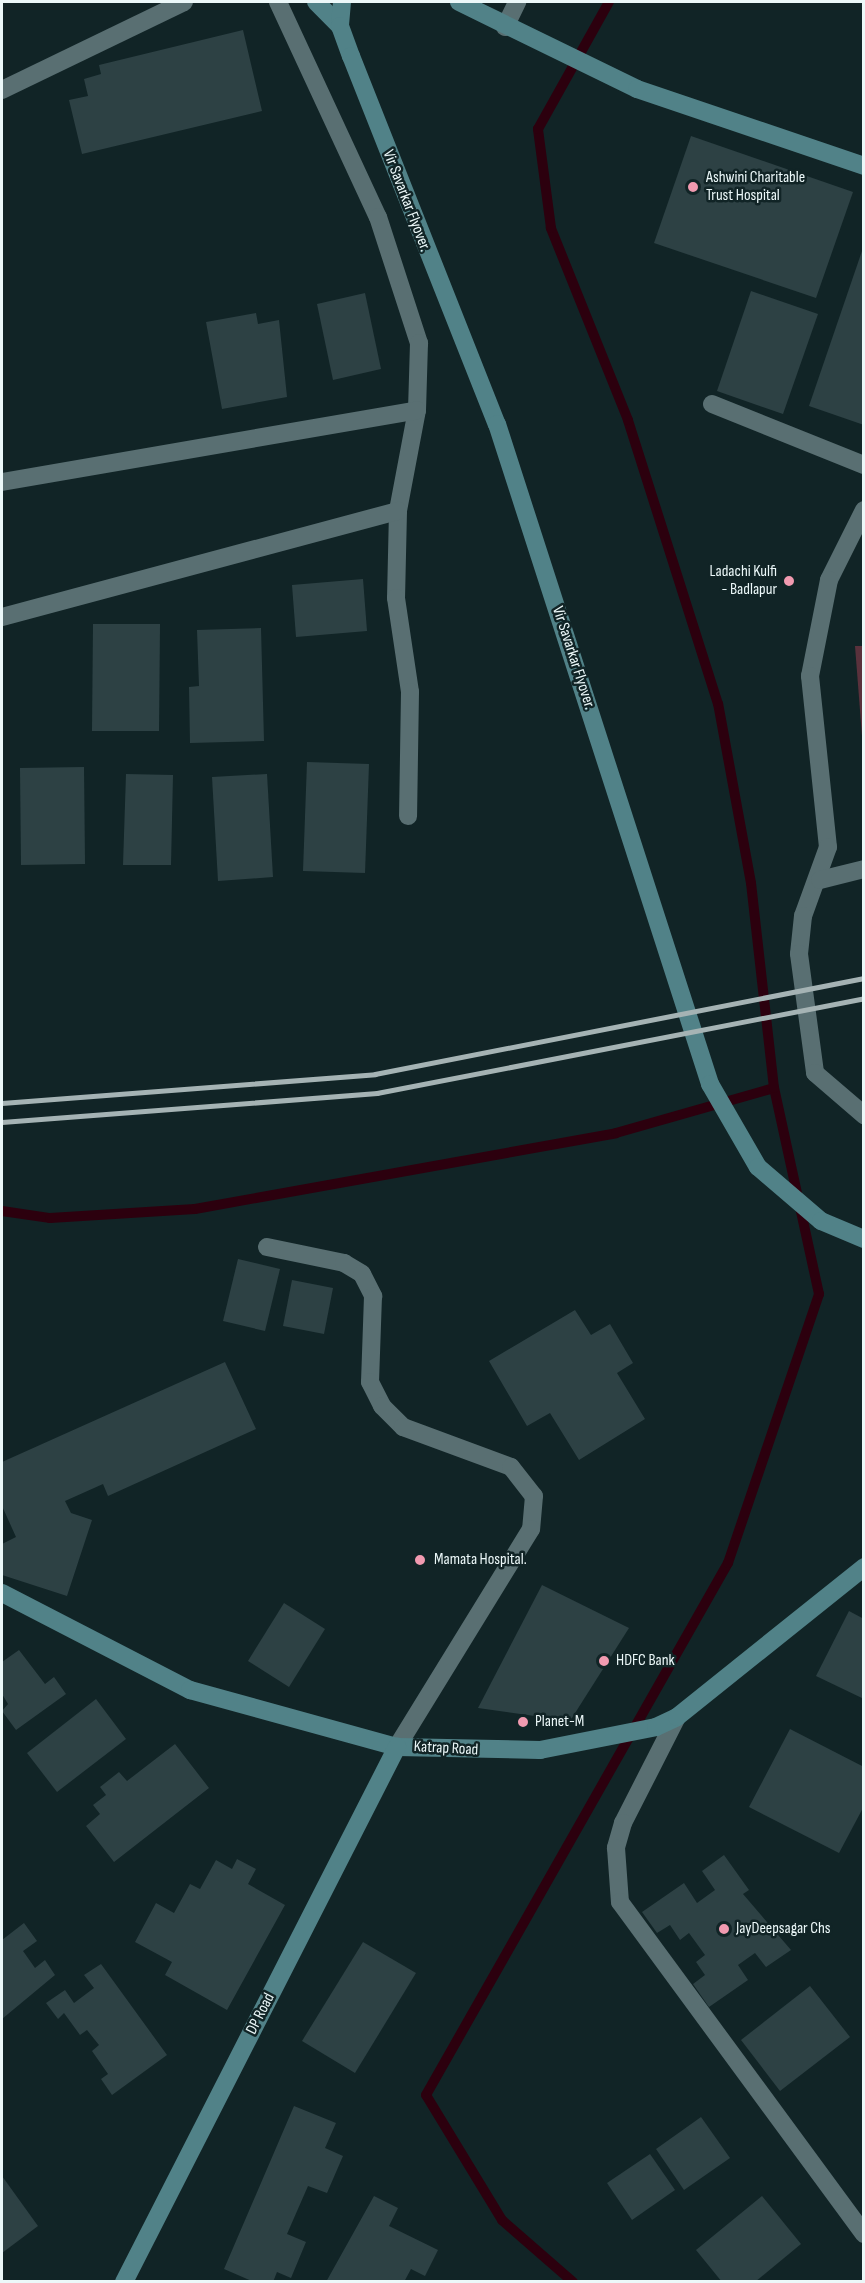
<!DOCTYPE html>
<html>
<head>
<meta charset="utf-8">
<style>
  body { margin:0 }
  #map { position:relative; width:865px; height:2283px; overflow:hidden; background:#112426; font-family:"Sofia Sans Condensed",sans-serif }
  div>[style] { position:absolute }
  .green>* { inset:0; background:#5a313c }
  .stream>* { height:10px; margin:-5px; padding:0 5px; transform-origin:5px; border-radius:5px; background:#2c000e }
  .building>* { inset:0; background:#2d4144 }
  .street>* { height:18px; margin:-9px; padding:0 9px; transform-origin:9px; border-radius:9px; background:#596f72 }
  .secondary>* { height:18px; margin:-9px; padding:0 9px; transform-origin:9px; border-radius:9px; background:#518288 }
  .rail>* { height:4.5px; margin:-2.25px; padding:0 2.25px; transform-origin:2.25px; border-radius:2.25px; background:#a5b3b4 }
  .dots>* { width:16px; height:16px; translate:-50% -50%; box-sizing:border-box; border:3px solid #112426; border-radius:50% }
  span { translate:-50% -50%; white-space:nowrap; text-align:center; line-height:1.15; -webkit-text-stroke:5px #112426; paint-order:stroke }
  .poi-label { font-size:16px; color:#ecf8f9 }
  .left { translate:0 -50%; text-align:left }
  .right { translate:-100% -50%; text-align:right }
  .street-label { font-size:16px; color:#ecf8f9 }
  .frame { position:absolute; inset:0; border:3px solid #ecf8f9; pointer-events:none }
</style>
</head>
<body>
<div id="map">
  <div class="green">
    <i style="clip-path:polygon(855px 646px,863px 646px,863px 749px)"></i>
  </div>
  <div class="stream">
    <i style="left:2px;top:1211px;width:49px;rotate:8.3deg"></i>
    <i style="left:50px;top:1218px;width:145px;rotate:-3.6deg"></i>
    <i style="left:195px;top:1209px;width:428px;rotate:-10.2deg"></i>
    <i style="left:616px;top:1133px;width:164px;rotate:-15.9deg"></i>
    <i style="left:573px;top:2282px;width:94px;rotate:-138.9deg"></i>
    <i style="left:502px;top:2220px;width:146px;rotate:-121.3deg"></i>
    <i style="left:426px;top:2095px;width:612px;rotate:-60.42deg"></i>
    <i style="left:728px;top:1563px;width:284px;rotate:-71.3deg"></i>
    <i style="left:819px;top:1294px;width:211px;rotate:-102.3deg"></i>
    <i style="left:774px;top:1088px;width:206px;rotate:-96.4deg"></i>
    <i style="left:751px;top:883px;width:182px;rotate:-100.4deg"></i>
    <i style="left:718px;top:704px;width:298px;rotate:-107.6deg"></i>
    <i style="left:628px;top:420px;width:207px;rotate:-111.9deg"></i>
    <i style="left:551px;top:228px;width:100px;rotate:-97.5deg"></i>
    <i style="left:538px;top:129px;width:145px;rotate:-60.8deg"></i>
  </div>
  <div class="building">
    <i style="clip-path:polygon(243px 30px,262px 111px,82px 154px,69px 100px,88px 96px,84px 79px,101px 74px,99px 65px)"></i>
    <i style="clip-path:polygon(691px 136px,853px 192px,816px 298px,654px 243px)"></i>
    <i style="clip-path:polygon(863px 248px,864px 248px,864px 425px,809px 406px)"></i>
    <i style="clip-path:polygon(751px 291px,818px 314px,783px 414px,717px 391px)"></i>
    <i style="clip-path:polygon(365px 293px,381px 369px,333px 380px,317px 304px)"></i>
    <i style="clip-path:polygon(256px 313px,258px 324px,279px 320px,287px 397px,222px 409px,206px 322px)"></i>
    <i style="clip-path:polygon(363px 579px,367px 631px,296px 637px,292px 585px)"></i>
    <i style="clip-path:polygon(93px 624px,160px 624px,159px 731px,92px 731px)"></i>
    <i style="clip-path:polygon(261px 628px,264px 741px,190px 743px,189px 687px,199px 686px,197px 630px)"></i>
    <i style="clip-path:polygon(307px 762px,369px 764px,365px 873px,303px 871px)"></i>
    <i style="clip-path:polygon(84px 767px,85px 864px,21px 865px,20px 768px)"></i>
    <i style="clip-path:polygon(126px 774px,173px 775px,171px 865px,123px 865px)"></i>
    <i style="clip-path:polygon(267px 774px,273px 877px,218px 881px,212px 777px)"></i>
    <i style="clip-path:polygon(238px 1259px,280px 1269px,265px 1331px,223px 1321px)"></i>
    <i style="clip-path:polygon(292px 1280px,333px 1288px,324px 1334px,283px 1326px)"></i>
    <i style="clip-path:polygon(575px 1310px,591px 1335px,610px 1324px,633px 1363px,617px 1373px,645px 1419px,579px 1460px,550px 1413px,527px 1426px,489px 1361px)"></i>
    <i style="clip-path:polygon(225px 1362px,256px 1429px,108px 1496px,103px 1484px,65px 1501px,71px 1513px,92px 1520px,67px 1596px,2px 1575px,2px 1544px,16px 1537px,2px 1506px,2px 1462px)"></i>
    <i style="clip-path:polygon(542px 1585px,629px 1628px,570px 1721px,478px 1708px)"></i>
    <i style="clip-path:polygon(284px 1603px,325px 1629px,289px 1687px,248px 1661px)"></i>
    <i style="clip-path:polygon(849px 1611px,864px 1619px,864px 1699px,816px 1676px)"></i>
    <i style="clip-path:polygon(19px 1650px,45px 1684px,54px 1677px,66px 1694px,16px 1730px,2px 1711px,8px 1704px,2px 1694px,2px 1662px)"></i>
    <i style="clip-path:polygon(96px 1699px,126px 1739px,57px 1792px,27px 1753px)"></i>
    <i style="clip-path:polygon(790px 1729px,864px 1767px,864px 1806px,839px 1853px,749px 1807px)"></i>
    <i style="clip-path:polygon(175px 1744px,209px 1788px,114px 1862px,86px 1826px,100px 1814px,93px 1805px,106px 1795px,100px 1787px,119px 1772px,127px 1781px)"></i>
    <i style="clip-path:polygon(724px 1855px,749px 1890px,743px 1894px,791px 1950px,766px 1967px,755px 1953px,738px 1965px,748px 1980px,709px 2007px,693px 1984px,705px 1975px,696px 1962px,705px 1955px,689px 1933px,680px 1940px,670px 1925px,657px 1933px,642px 1912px,684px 1883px,697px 1903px,715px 1890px,702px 1871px)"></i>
    <i style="clip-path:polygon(237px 1859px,256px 1869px,248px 1884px,285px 1905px,227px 2010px,165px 1975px,172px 1962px,135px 1942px,156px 1903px,174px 1913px,190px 1884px,200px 1889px,216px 1860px,232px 1869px)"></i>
    <i style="clip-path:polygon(24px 1923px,37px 1941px,23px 1951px,35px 1968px,45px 1960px,55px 1975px,2px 2019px,2px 1940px)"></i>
    <i style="clip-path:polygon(363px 1942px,416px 1973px,355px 2073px,302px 2041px)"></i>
    <i style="clip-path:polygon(101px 1964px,167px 2055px,112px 2095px,101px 2079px,108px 2074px,92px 2051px,99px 2045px,87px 2030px,80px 2035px,64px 2013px,58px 2019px,46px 2003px,65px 1990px,74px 2003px,94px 1988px,84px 1975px)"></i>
    <i style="clip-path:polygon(810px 1986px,850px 2037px,780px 2091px,741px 2040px)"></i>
    <i style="clip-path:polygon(294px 2106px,336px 2123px,325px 2148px,343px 2156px,327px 2193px,308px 2186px,287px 2234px,306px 2242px,291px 2278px,277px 2272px,273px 2282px,254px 2282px,224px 2269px)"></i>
    <i style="clip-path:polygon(701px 2117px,730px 2158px,684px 2190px,656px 2149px)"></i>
    <i style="clip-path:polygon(650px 2154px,675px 2190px,632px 2220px,607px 2183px)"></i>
    <i style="clip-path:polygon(2px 2176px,38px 2226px,2px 2253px)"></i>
    <i style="clip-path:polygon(374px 2196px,398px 2208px,389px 2226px,438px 2250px,425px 2276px,411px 2269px,404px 2282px,326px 2282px)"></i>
    <i style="clip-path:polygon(762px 2196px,801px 2244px,755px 2282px,722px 2282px,696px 2250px)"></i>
  </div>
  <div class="street">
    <i style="left:278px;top:2px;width:237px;rotate:65.1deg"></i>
    <i style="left:378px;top:217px;width:133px;rotate:72deg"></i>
    <i style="left:419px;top:343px;width:67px;rotate:91.7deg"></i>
    <i style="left:417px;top:410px;width:103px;rotate:100.7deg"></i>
    <i style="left:398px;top:511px;width:87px;rotate:91.3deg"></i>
    <i style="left:396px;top:598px;width:95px;rotate:81.5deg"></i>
    <i style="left:410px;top:692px;width:124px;rotate:90.9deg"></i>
    <i style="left:505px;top:27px;width:28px;rotate:-64deg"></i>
    <i style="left:2px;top:90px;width:202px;rotate:-25.8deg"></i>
    <i style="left:712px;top:404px;width:164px;rotate:21.9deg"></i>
    <i style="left:2px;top:482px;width:421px;rotate:-9.8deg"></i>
    <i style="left:864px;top:510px;width:78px;rotate:116.6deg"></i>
    <i style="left:829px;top:580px;width:98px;rotate:101.2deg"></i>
    <i style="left:810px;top:676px;width:172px;rotate:84deg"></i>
    <i style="left:828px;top:847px;width:73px;rotate:109.9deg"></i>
    <i style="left:803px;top:916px;width:38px;rotate:96deg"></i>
    <i style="left:799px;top:954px;width:120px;rotate:82.3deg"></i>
    <i style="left:815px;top:1073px;width:65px;rotate:40.6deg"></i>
    <i style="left:2px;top:617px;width:410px;rotate:-15deg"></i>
    <i style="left:820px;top:880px;width:45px;rotate:-14deg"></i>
    <i style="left:267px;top:1247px;width:79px;rotate:11.7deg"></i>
    <i style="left:344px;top:1263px;width:21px;rotate:31deg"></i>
    <i style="left:362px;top:1274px;width:25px;rotate:63deg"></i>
    <i style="left:373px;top:1296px;width:86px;rotate:92deg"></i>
    <i style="left:370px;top:1382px;width:27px;rotate:63deg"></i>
    <i style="left:382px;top:1406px;width:30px;rotate:45deg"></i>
    <i style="left:403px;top:1427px;width:115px;rotate:20.3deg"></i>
    <i style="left:511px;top:1467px;width:37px;rotate:52deg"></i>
    <i style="left:534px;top:1496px;width:33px;rotate:95deg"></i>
    <i style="left:531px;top:1529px;width:256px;rotate:121.6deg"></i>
    <i style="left:677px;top:1717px;width:119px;rotate:117deg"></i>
    <i style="left:623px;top:1823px;width:26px;rotate:106deg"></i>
    <i style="left:616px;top:1848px;width:54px;rotate:85.8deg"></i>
    <i style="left:620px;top:1902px;width:412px;rotate:53.7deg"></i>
  </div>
  <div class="secondary">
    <i style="left:316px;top:2px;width:34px;rotate:45deg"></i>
    <i style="left:342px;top:2px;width:24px;rotate:95deg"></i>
    <i style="left:340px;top:26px;width:32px;rotate:70deg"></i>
    <i style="left:351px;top:56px;width:396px;rotate:68.4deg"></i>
    <i style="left:497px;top:424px;width:694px;rotate:72.11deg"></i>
    <i style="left:710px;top:1084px;width:96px;rotate:60deg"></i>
    <i style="left:758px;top:1167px;width:83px;rotate:40.6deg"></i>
    <i style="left:821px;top:1221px;width:47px;rotate:22.7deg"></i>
    <i style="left:459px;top:2px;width:198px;rotate:26deg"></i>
    <i style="left:637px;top:89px;width:240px;rotate:18.7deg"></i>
    <i style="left:2px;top:1593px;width:212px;rotate:27.3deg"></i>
    <i style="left:190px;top:1690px;width:215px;rotate:15.4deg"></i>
    <i style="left:397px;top:1747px;width:143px;rotate:1.2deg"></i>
    <i style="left:540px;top:1750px;width:118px;rotate:-11.2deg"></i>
    <i style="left:656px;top:1727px;width:23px;rotate:-25deg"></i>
    <i style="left:677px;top:1717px;width:240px;rotate:-38.7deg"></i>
    <i style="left:124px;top:2282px;width:601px;rotate:-62.97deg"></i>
  </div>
  <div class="rail">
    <i style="left:2px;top:1103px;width:374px;rotate:-4.4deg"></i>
    <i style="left:375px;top:1074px;width:498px;rotate:-11.1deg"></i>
    <i style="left:2px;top:1122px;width:376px;rotate:-4.4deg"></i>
    <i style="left:377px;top:1093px;width:496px;rotate:-11deg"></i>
  </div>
  <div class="dots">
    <i style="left:693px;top:187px;background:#f19ab0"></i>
    <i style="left:789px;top:581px;background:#f19ab0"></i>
    <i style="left:420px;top:1560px;background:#f19ab0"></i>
    <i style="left:604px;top:1661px;background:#f19ab0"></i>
    <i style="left:523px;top:1722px;background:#f19ab0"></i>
    <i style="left:724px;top:1929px;background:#f19ab0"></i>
  </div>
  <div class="poi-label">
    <span class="left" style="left:706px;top:187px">Ashwini Charitable<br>Trust Hospital</span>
    <span class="right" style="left:777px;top:581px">Ladachi Kulfi<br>- Badlapur</span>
    <span class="left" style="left:434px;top:1560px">Mamata Hospital.</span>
    <span class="left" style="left:616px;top:1661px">HDFC Bank</span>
    <span class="left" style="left:535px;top:1722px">Planet-M</span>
    <span class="left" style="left:736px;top:1929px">JayDeepsagar Chs</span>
  </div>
  <div class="street-label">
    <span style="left:406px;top:201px;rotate:69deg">Vir Savarkar Flyover.</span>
    <span style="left:573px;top:658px;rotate:72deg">Vir Savarkar Flyover.</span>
    <span style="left:446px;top:1749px;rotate:3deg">Katrap Road</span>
    <span style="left:261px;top:2014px;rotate:-63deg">DP Road</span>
  </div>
  <div class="frame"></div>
</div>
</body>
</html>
